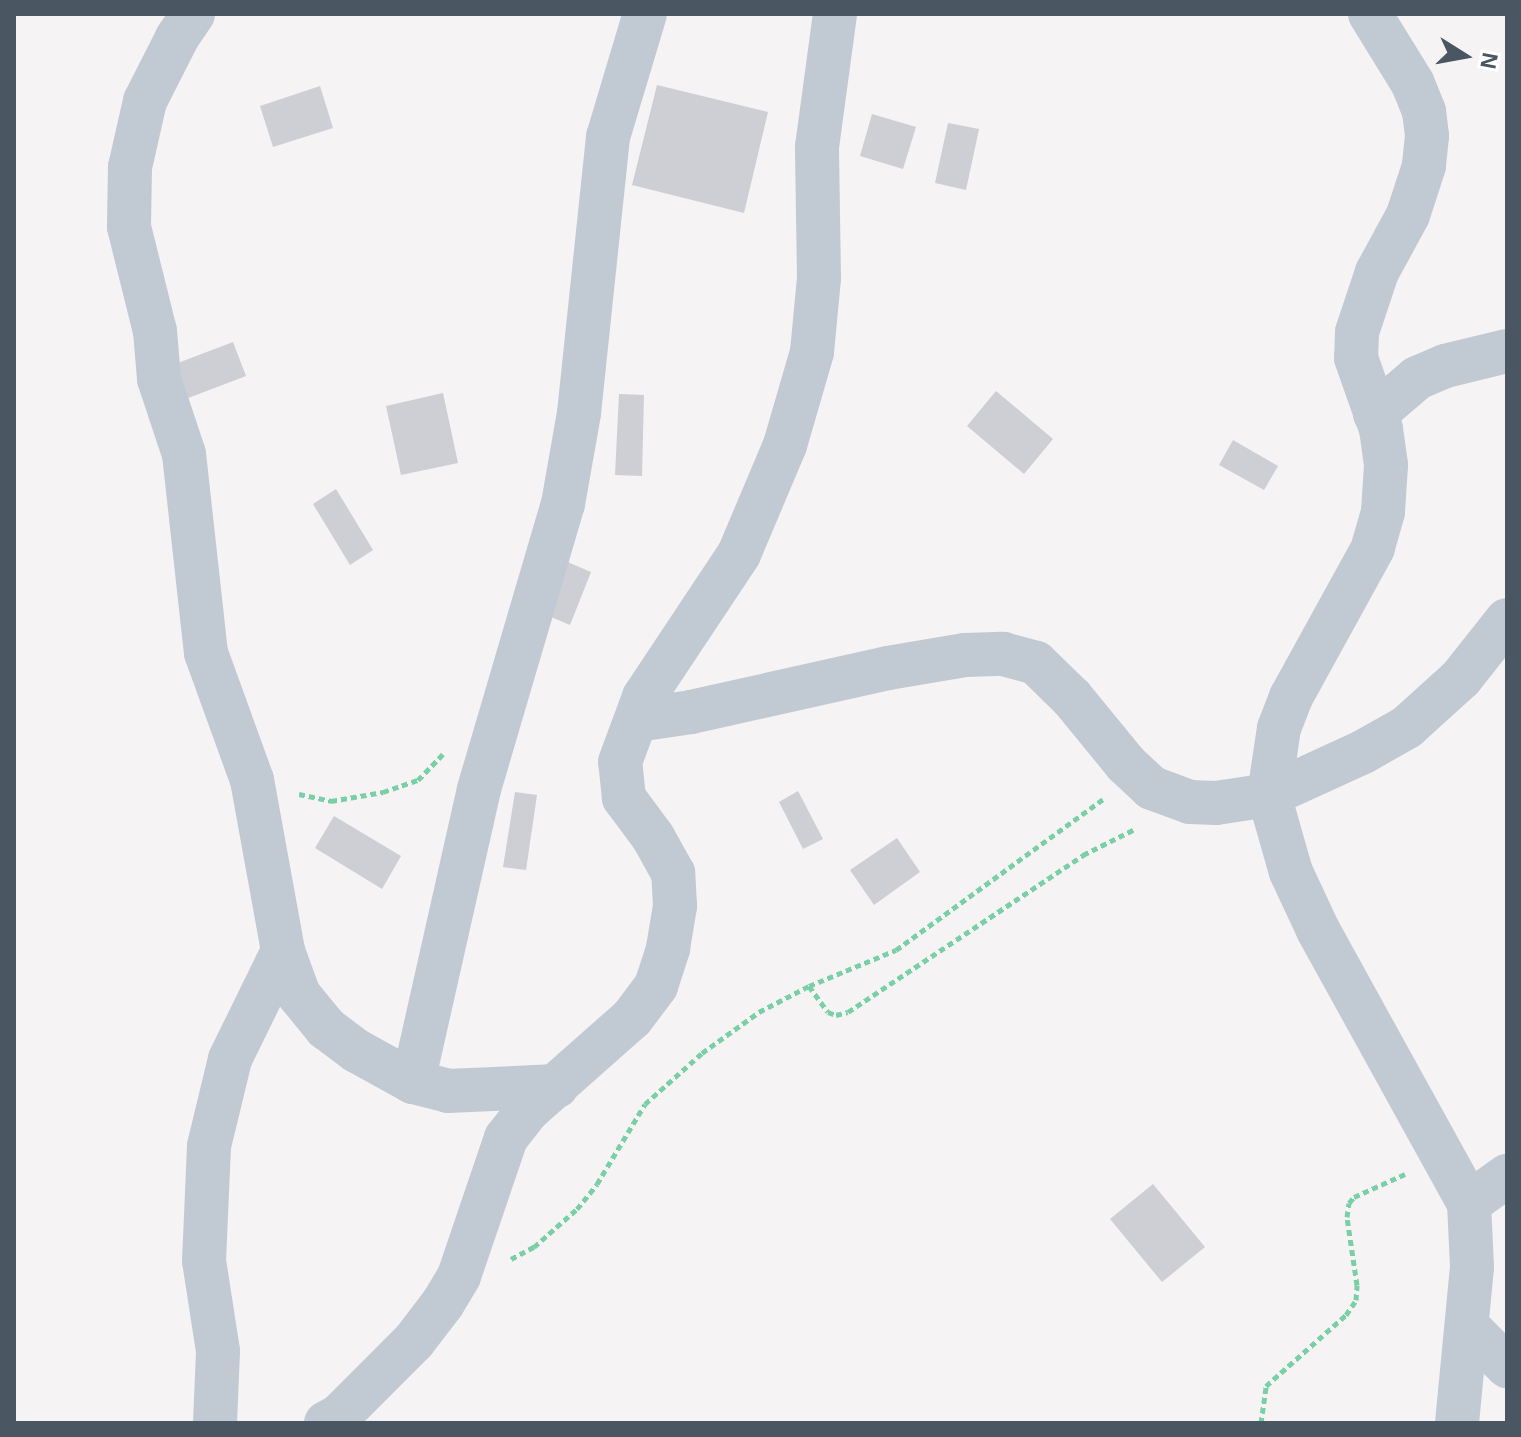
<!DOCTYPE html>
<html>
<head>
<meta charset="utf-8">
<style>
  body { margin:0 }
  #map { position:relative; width:1521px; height:1437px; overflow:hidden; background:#f5f3f3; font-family:Helvetica,sans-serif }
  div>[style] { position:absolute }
  .building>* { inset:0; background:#cdcfd5 }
  .path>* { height:5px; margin-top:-2.5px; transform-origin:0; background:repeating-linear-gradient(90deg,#7ad0a6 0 6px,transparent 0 10px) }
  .minor>* { height:44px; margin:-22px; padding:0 22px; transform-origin:22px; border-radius:22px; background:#c1cad2 }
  span { translate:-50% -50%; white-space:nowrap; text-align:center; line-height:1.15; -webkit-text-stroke:8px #fff; paint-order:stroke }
  .frame { position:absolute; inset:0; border:16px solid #4a5661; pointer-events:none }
  .north { position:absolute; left:1425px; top:16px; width:80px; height:80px; -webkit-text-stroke:6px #fff; paint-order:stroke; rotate:101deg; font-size:22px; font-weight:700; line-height:32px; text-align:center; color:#4a5661 }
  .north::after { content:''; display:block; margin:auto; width:28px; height:36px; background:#4a5661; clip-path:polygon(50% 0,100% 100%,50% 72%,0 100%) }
</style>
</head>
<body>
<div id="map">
  <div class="building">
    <i style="clip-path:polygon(657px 85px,768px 112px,744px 213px,632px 185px)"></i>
    <i style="clip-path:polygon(320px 86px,333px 128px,273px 147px,260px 106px)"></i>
    <i style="clip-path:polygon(872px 114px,916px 127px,903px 169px,860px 156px)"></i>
    <i style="clip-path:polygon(948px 123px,979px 129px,966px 190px,935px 183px)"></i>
    <i style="clip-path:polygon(233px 342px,246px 376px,183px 400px,170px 366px)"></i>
    <i style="clip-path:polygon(996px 391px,1053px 439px,1024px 474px,967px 426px)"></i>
    <i style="clip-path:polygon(443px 393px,458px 463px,401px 475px,386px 406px)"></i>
    <i style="clip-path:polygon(619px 394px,644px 395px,642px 476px,615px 475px)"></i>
    <i style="clip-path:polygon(1233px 440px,1278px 466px,1264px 490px,1219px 465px)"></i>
    <i style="clip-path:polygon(336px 489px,373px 550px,350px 565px,313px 504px)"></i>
    <i style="clip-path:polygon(565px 561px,591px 572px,570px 625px,544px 614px)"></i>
    <i style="clip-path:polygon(798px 791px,823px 839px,803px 849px,779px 802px)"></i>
    <i style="clip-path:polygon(515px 792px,537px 795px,526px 870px,503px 867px)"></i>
    <i style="clip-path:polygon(334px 816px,401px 856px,382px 889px,315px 848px)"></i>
    <i style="clip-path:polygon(897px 838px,920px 872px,874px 905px,850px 870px)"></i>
    <i style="clip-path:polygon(1153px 1184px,1205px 1247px,1162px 1282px,1110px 1219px)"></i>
  </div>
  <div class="path">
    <i style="left:299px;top:794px;width:33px;rotate:12deg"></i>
    <i style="left:331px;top:801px;width:53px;rotate:-9.8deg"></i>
    <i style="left:383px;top:792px;width:37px;rotate:-19deg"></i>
    <i style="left:418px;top:780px;width:36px;rotate:-46deg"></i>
    <i style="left:809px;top:986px;width:32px;rotate:54deg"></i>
    <i style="left:828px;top:1012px;width:9px;rotate:21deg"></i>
    <i style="left:836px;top:1015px;width:12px;rotate:-14deg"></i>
    <i style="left:848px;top:1012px;width:283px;rotate:-33.7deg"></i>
    <i style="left:1083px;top:855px;width:58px;rotate:-26.6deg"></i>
    <i style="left:511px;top:1259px;width:26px;rotate:-28deg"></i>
    <i style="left:534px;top:1247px;width:57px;rotate:-41.5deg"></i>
    <i style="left:577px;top:1209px;width:32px;rotate:-51deg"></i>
    <i style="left:597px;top:1184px;width:93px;rotate:-59deg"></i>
    <i style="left:645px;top:1104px;width:76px;rotate:-41.8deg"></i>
    <i style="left:702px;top:1053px;width:70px;rotate:-35.7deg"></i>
    <i style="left:759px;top:1012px;width:56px;rotate:-27.5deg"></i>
    <i style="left:809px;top:986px;width:94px;rotate:-22.5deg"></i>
    <i style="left:896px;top:950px;width:256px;rotate:-36.1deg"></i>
    <i style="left:1261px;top:1423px;width:37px;rotate:-82deg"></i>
    <i style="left:1266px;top:1386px;width:107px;rotate:-41.6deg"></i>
    <i style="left:1346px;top:1315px;width:18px;rotate:-56deg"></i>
    <i style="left:1356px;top:1300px;width:15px;rotate:-86deg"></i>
    <i style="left:1357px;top:1285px;width:69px;rotate:-98.4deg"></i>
    <i style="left:1347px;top:1217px;width:14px;rotate:-82deg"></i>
    <i style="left:1349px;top:1203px;width:8px;rotate:-50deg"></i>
    <i style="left:1354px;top:1197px;width:56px;rotate:-24.3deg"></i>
  </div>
  <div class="minor">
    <i style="left:193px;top:14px;width:29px;rotate:124deg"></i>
    <i style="left:177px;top:38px;width:71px;rotate:116.9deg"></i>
    <i style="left:145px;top:101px;width:68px;rotate:102.8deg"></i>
    <i style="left:130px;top:167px;width:60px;rotate:91deg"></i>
    <i style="left:129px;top:227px;width:107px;rotate:76deg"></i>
    <i style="left:155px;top:331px;width:48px;rotate:85.2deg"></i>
    <i style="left:159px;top:379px;width:79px;rotate:71.6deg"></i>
    <i style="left:184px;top:454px;width:200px;rotate:83.7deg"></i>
    <i style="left:206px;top:653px;width:135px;rotate:70.1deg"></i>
    <i style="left:252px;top:780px;width:174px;rotate:79.7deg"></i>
    <i style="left:283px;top:951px;width:47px;rotate:70deg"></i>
    <i style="left:299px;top:995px;width:43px;rotate:50.7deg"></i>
    <i style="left:326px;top:1028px;width:39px;rotate:37deg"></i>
    <i style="left:357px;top:1051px;width:64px;rotate:29deg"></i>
    <i style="left:413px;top:1082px;width:36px;rotate:14deg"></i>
    <i style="left:448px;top:1091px;width:109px;rotate:-2.6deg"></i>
    <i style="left:1370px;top:14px;width:82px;rotate:58.4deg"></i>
    <i style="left:1413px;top:84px;width:29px;rotate:68deg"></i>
    <i style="left:1424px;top:111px;width:25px;rotate:83deg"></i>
    <i style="left:1427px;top:136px;width:30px;rotate:96deg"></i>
    <i style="left:1424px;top:166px;width:52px;rotate:108.1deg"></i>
    <i style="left:1408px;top:215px;width:65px;rotate:118.5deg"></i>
    <i style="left:1377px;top:272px;width:63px;rotate:108.4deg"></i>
    <i style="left:1357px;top:332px;width:26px;rotate:92deg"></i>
    <i style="left:1356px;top:358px;width:75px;rotate:70.6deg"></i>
    <i style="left:1381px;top:429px;width:36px;rotate:82deg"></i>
    <i style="left:1386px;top:465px;width:47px;rotate:93.7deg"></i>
    <i style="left:1383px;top:512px;width:37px;rotate:106deg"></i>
    <i style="left:1373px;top:548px;width:170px;rotate:118.8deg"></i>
    <i style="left:1291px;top:697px;width:33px;rotate:111deg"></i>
    <i style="left:1279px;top:728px;width:68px;rotate:98.5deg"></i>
    <i style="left:1269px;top:795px;width:80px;rotate:74.1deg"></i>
    <i style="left:1291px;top:872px;width:64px;rotate:65deg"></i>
    <i style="left:1318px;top:930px;width:312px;rotate:61.1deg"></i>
    <i style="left:1469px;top:1203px;width:64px;rotate:87.3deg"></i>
    <i style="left:1472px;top:1267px;width:157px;rotate:95.5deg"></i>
    <i style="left:1375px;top:414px;width:55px;rotate:-40.6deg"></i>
    <i style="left:1417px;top:378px;width:30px;rotate:-23deg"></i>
    <i style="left:1445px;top:366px;width:64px;rotate:-13.6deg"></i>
    <i style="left:637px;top:720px;width:55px;rotate:-8.4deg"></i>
    <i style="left:691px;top:712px;width:202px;rotate:-12.6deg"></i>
    <i style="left:888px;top:668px;width:78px;rotate:-9.6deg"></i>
    <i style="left:965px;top:655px;width:38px;rotate:-2deg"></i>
    <i style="left:1003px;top:654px;width:34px;rotate:15deg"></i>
    <i style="left:1036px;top:663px;width:50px;rotate:44.2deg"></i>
    <i style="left:1072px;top:698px;width:85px;rotate:50.7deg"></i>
    <i style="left:1126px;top:764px;width:35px;rotate:43deg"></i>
    <i style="left:1152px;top:788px;width:40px;rotate:20.2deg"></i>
    <i style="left:1190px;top:802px;width:26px;rotate:2deg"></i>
    <i style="left:1216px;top:803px;width:54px;rotate:-8.6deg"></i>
    <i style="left:1269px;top:795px;width:103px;rotate:-24.6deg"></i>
    <i style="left:1363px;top:752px;width:51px;rotate:-29.6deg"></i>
    <i style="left:1407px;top:727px;width:73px;rotate:-42.2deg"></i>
    <i style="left:1461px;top:678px;width:74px;rotate:-51.6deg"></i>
    <i style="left:413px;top:1082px;width:300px;rotate:-77.3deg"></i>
    <i style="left:479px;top:789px;width:297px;rotate:-73.6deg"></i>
    <i style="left:563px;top:504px;width:92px;rotate:-80deg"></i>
    <i style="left:579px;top:413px;width:278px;rotate:-84deg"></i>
    <i style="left:608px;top:137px;width:128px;rotate:-73.3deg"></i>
    <i style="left:1469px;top:1203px;width:47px;rotate:-35.4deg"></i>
    <i style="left:1467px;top:1326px;width:57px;rotate:45deg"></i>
    <i style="left:215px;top:1423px;width:72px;rotate:-87.6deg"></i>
    <i style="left:218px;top:1351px;width:91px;rotate:-98.8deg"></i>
    <i style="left:204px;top:1261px;width:115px;rotate:-87.5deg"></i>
    <i style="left:209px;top:1146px;width:89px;rotate:-76.4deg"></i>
    <i style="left:230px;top:1059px;width:120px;rotate:-63.9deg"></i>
    <i style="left:326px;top:1423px;width:15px;rotate:-28deg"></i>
    <i style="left:339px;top:1416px;width:106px;rotate:-45deg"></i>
    <i style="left:414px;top:1341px;width:48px;rotate:-52.7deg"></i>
    <i style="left:443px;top:1303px;width:31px;rotate:-59deg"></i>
    <i style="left:459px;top:1276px;width:146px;rotate:-71.2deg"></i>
    <i style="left:506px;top:1138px;width:36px;rotate:-52deg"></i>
    <i style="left:528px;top:1110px;width:139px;rotate:-41.5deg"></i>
    <i style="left:632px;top:1018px;width:40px;rotate:-53deg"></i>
    <i style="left:656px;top:986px;width:40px;rotate:-72deg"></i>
    <i style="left:668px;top:948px;width:43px;rotate:-80.5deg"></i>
    <i style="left:675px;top:906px;width:33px;rotate:-93deg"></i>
    <i style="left:673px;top:873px;width:41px;rotate:-119.1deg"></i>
    <i style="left:653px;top:837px;width:49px;rotate:-126.6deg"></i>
    <i style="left:624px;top:798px;width:36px;rotate:-96deg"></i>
    <i style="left:620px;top:762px;width:69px;rotate:-69.7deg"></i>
    <i style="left:644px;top:697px;width:172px;rotate:-56.4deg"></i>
    <i style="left:739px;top:554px;width:118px;rotate:-67.1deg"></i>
    <i style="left:785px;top:445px;width:97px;rotate:-73.8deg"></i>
    <i style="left:812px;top:352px;width:74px;rotate:-84.6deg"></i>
    <i style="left:819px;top:278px;width:131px;rotate:-90.9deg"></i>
    <i style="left:817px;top:147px;width:134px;rotate:-82.3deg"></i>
  </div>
  <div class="frame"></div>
  <div class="north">N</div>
</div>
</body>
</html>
